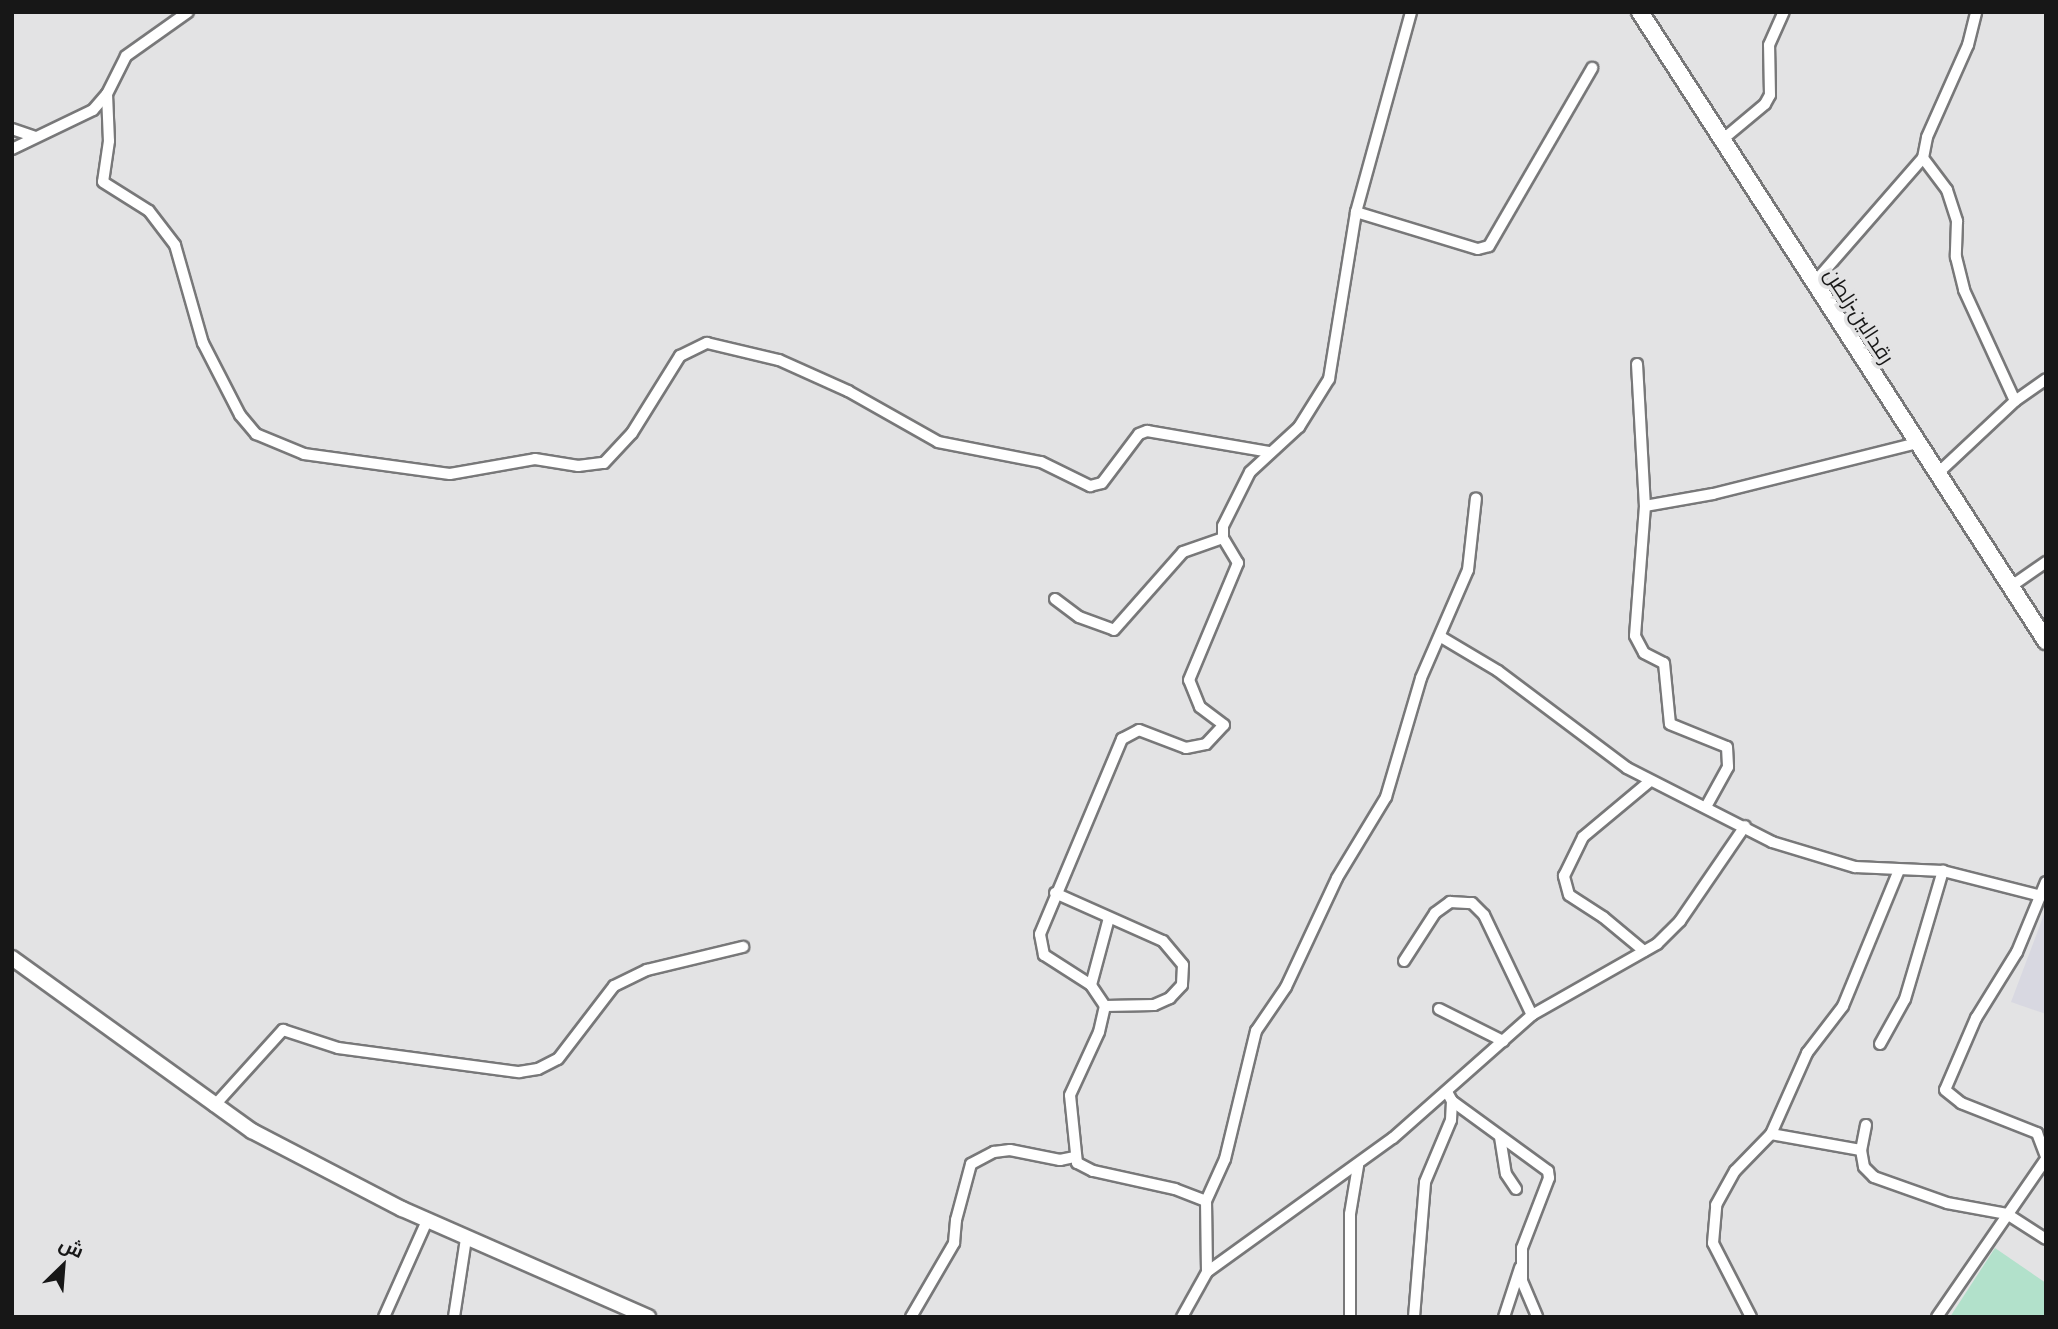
<!DOCTYPE html>
<html>
<head>
<meta charset="utf-8">
<style>
  body { margin:0 }
  #map { position:relative; width:2058px; height:1329px; overflow:hidden; background:#e3e3e4; font-family:"Archivo Narrow",Cairo,sans-serif }
  div>[style] { position:absolute }
  .built>* { inset:0; background:#d8d8e1 }
  .green>* { inset:0; background:#b2e1cb }
  .roads { filter:drop-shadow(2px 0 #787879) drop-shadow(-2px 0 #787879) drop-shadow(0 2px #787879) drop-shadow(0 -2px #787879) }
  .street>* { height:10px; margin:-5px; padding:0 5px; transform-origin:5px; border-radius:5px; background:#fff }
  .secondary>* { height:14px; margin:-7px; padding:0 7px; transform-origin:7px; border-radius:7px; background:#fff }
  .primary>* { height:16px; margin:-8px; padding:0 8px; transform-origin:8px; border-radius:8px; background:#fff }
  span { translate:-50% -50%; white-space:nowrap; text-align:center; line-height:1.15; -webkit-text-stroke:7px #e3e3e4; paint-order:stroke }
  .street-label { font-size:21px; color:#171717 }
  .frame { position:absolute; inset:0; border:14px solid #171717; pointer-events:none }
  .north { position:absolute; left:28px; top:1231px; width:70px; height:70px; -webkit-text-stroke:5px #e3e3e4; paint-order:stroke; rotate:25deg; font-size:19px; font-weight:700; line-height:28px; text-align:center; color:#171717 }
  .north::after { content:''; display:block; margin:auto; width:24px; height:32px; background:#171717; clip-path:polygon(50% 0,100% 100%,50% 72%,0 100%) }
</style>
</head>
<body>
<div id="map">
  <div class="built">
    <i style="clip-path:polygon(2046px 909px,2046px 1014px,2011px 1002px)"></i>
  </div>
  <div class="green">
    <i style="clip-path:polygon(1995px 1248px,2046px 1283px,2046px 1317px,1950px 1317px)"></i>
  </div>
  <div class="roads">
    <div class="street">
      <i style="left:107px;top:94px;width:47px;rotate:87.6deg"></i>
      <i style="left:109px;top:141px;width:41px;rotate:98.3deg"></i>
      <i style="left:103px;top:182px;width:54px;rotate:32.2deg"></i>
      <i style="left:149px;top:211px;width:43px;rotate:52.6deg"></i>
      <i style="left:175px;top:245px;width:102px;rotate:74.1deg"></i>
      <i style="left:203px;top:343px;width:81px;rotate:62.8deg"></i>
      <i style="left:240px;top:415px;width:25px;rotate:50deg"></i>
      <i style="left:256px;top:434px;width:52px;rotate:22.6deg"></i>
      <i style="left:304px;top:454px;width:147px;rotate:7.8deg"></i>
      <i style="left:450px;top:474px;width:86px;rotate:-10deg"></i>
      <i style="left:535px;top:459px;width:44px;rotate:9.2deg"></i>
      <i style="left:578px;top:466px;width:26px;rotate:-7deg"></i>
      <i style="left:604px;top:463px;width:41px;rotate:-47deg"></i>
      <i style="left:632px;top:433px;width:91px;rotate:-58.1deg"></i>
      <i style="left:680px;top:356px;width:30px;rotate:-26deg"></i>
      <i style="left:707px;top:343px;width:74px;rotate:13.3deg"></i>
      <i style="left:779px;top:360px;width:76px;rotate:24.2deg"></i>
      <i style="left:848px;top:391px;width:103px;rotate:29.5deg"></i>
      <i style="left:938px;top:442px;width:105px;rotate:11deg"></i>
      <i style="left:1041px;top:462px;width:55px;rotate:26.1deg"></i>
      <i style="left:1090px;top:486px;width:12px;rotate:-14deg"></i>
      <i style="left:1102px;top:483px;width:61px;rotate:-52.9deg"></i>
      <i style="left:1139px;top:434px;width:9px;rotate:-21deg"></i>
      <i style="left:1147px;top:431px;width:125px;rotate:9.7deg"></i>
      <i style="left:12px;top:129px;width:24px;rotate:19deg"></i>
      <i style="left:1722px;top:140px;width:56px;rotate:-39.9deg"></i>
      <i style="left:1765px;top:104px;width:10px;rotate:-61deg"></i>
      <i style="left:1770px;top:95px;width:50px;rotate:-91.1deg"></i>
      <i style="left:1769px;top:45px;width:36px;rotate:-66deg"></i>
      <i style="left:12px;top:149px;width:90px;rotate:-25.7deg"></i>
      <i style="left:93px;top:110px;width:21px;rotate:-49deg"></i>
      <i style="left:107px;top:94px;width:42px;rotate:-63.4deg"></i>
      <i style="left:126px;top:56px;width:76px;rotate:-35.4deg"></i>
      <i style="left:1923px;top:158px;width:40px;rotate:53deg"></i>
      <i style="left:1947px;top:190px;width:33px;rotate:72deg"></i>
      <i style="left:1957px;top:221px;width:36px;rotate:92deg"></i>
      <i style="left:1956px;top:257px;width:34px;rotate:76deg"></i>
      <i style="left:1964px;top:290px;width:122px;rotate:65.3deg"></i>
      <i style="left:1356px;top:212px;width:127px;rotate:16.9deg"></i>
      <i style="left:1478px;top:249px;width:11px;rotate:-15deg"></i>
      <i style="left:1489px;top:246px;width:206px;rotate:-59.9deg"></i>
      <i style="left:1813px;top:284px;width:167px;rotate:-48.9deg"></i>
      <i style="left:1923px;top:158px;width:21px;rotate:-79deg"></i>
      <i style="left:1927px;top:137px;width:101px;rotate:-66deg"></i>
      <i style="left:1968px;top:45px;width:34px;rotate:-76deg"></i>
      <i style="left:1637px;top:364px;width:142px;rotate:86.8deg"></i>
      <i style="left:1645px;top:506px;width:130px;rotate:94.4deg"></i>
      <i style="left:1635px;top:636px;width:19px;rotate:62deg"></i>
      <i style="left:1644px;top:653px;width:22px;rotate:27deg"></i>
      <i style="left:1664px;top:663px;width:61px;rotate:84.4deg"></i>
      <i style="left:1670px;top:724px;width:61px;rotate:22deg"></i>
      <i style="left:1727px;top:747px;width:20px;rotate:87deg"></i>
      <i style="left:1728px;top:767px;width:43px;rotate:118.9deg"></i>
      <i style="left:1937px;top:474px;width:107px;rotate:-43.1deg"></i>
      <i style="left:2015px;top:401px;width:38px;rotate:-35deg"></i>
      <i style="left:1645px;top:506px;width:69px;rotate:-10deg"></i>
      <i style="left:1713px;top:494px;width:210px;rotate:-14deg"></i>
      <i style="left:2010px;top:587px;width:44px;rotate:-34.8deg"></i>
      <i style="left:1055px;top:599px;width:30px;rotate:37deg"></i>
      <i style="left:1079px;top:617px;width:37px;rotate:20deg"></i>
      <i style="left:1114px;top:630px;width:104px;rotate:-48.5deg"></i>
      <i style="left:1183px;top:552px;width:42px;rotate:-19.3deg"></i>
      <i style="left:1441px;top:637px;width:66px;rotate:30.8deg"></i>
      <i style="left:1498px;top:671px;width:161px;rotate:36.9deg"></i>
      <i style="left:1627px;top:768px;width:163px;rotate:27deg"></i>
      <i style="left:1772px;top:842px;width:87px;rotate:16.8deg"></i>
      <i style="left:1855px;top:867px;width:88px;rotate:2.6deg"></i>
      <i style="left:1943px;top:871px;width:101px;rotate:14.3deg"></i>
      <i style="left:2046px;top:882px;width:76px;rotate:112.5deg"></i>
      <i style="left:2017px;top:952px;width:78px;rotate:121.8deg"></i>
      <i style="left:1976px;top:1018px;width:78px;rotate:113.3deg"></i>
      <i style="left:1945px;top:1090px;width:21px;rotate:39deg"></i>
      <i style="left:1961px;top:1103px;width:82px;rotate:21.5deg"></i>
      <i style="left:2037px;top:1133px;width:25px;rotate:69deg"></i>
      <i style="left:1055px;top:893px;width:118px;rotate:24deg"></i>
      <i style="left:1163px;top:941px;width:31px;rotate:50deg"></i>
      <i style="left:1183px;top:965px;width:20px;rotate:93deg"></i>
      <i style="left:1182px;top:985px;width:18px;rotate:133deg"></i>
      <i style="left:1170px;top:998px;width:17px;rotate:156deg"></i>
      <i style="left:1154px;top:1005px;width:49px;rotate:178.8deg"></i>
      <i style="left:1644px;top:951px;width:53px;rotate:-140.3deg"></i>
      <i style="left:1603px;top:917px;width:40px;rotate:-147.1deg"></i>
      <i style="left:1569px;top:895px;width:20px;rotate:-105deg"></i>
      <i style="left:1564px;top:876px;width:43px;rotate:-64deg"></i>
      <i style="left:1583px;top:837px;width:86px;rotate:-39.8deg"></i>
      <i style="left:1404px;top:961px;width:57px;rotate:-57.1deg"></i>
      <i style="left:1435px;top:913px;width:19px;rotate:-36deg"></i>
      <i style="left:1450px;top:902px;width:22px;rotate:3deg"></i>
      <i style="left:1472px;top:903px;width:17px;rotate:45deg"></i>
      <i style="left:1484px;top:915px;width:111px;rotate:64.4deg"></i>
      <i style="left:1091px;top:985px;width:69px;rotate:-75deg"></i>
      <i style="left:1439px;top:1009px;width:72px;rotate:26.6deg"></i>
      <i style="left:1880px;top:1044px;width:51px;rotate:-60.9deg"></i>
      <i style="left:1905px;top:999px;width:134px;rotate:-73.5deg"></i>
      <i style="left:1447px;top:1092px;width:10px;rotate:61deg"></i>
      <i style="left:1452px;top:1101px;width:119px;rotate:36.1deg"></i>
      <i style="left:1548px;top:1171px;width:7px;rotate:82deg"></i>
      <i style="left:1549px;top:1178px;width:75px;rotate:111.1deg"></i>
      <i style="left:1522px;top:1248px;width:33px;rotate:90deg"></i>
      <i style="left:1522px;top:1281px;width:39px;rotate:67deg"></i>
      <i style="left:214px;top:1106px;width:103px;rotate:-47.8deg"></i>
      <i style="left:283px;top:1030px;width:58px;rotate:18.1deg"></i>
      <i style="left:338px;top:1048px;width:183px;rotate:7.6deg"></i>
      <i style="left:519px;top:1072px;width:19px;rotate:-9deg"></i>
      <i style="left:538px;top:1069px;width:22px;rotate:-27deg"></i>
      <i style="left:558px;top:1059px;width:92px;rotate:-52.5deg"></i>
      <i style="left:614px;top:986px;width:37px;rotate:-26deg"></i>
      <i style="left:647px;top:970px;width:99px;rotate:-13.5deg"></i>
      <i style="left:1866px;top:1125px;width:25px;rotate:101deg"></i>
      <i style="left:1861px;top:1150px;width:17px;rotate:80deg"></i>
      <i style="left:1864px;top:1167px;width:14px;rotate:45deg"></i>
      <i style="left:1874px;top:1177px;width:77px;rotate:19.6deg"></i>
      <i style="left:1947px;top:1203px;width:61px;rotate:10.4deg"></i>
      <i style="left:2007px;top:1214px;width:46px;rotate:32.7deg"></i>
      <i style="left:1771px;top:1134px;width:91px;rotate:10.1deg"></i>
      <i style="left:1500px;top:1137px;width:37px;rotate:81deg"></i>
      <i style="left:1506px;top:1174px;width:18px;rotate:56deg"></i>
      <i style="left:1206px;top:1201px;width:33px;rotate:-159deg"></i>
      <i style="left:1175px;top:1189px;width:84px;rotate:-167.6deg"></i>
      <i style="left:1093px;top:1171px;width:18px;rotate:-153deg"></i>
      <i style="left:1077px;top:1163px;width:68px;rotate:-95.9deg"></i>
      <i style="left:1070px;top:1095px;width:69px;rotate:-65.3deg"></i>
      <i style="left:1099px;top:1032px;width:27px;rotate:-77deg"></i>
      <i style="left:1105px;top:1006px;width:25px;rotate:-124deg"></i>
      <i style="left:1091px;top:985px;width:56px;rotate:-147.4deg"></i>
      <i style="left:1044px;top:955px;width:21px;rotate:-101deg"></i>
      <i style="left:1040px;top:934px;width:212px;rotate:-67.2deg"></i>
      <i style="left:1122px;top:739px;width:19px;rotate:-28deg"></i>
      <i style="left:1139px;top:730px;width:50px;rotate:21deg"></i>
      <i style="left:1186px;top:748px;width:20px;rotate:-11deg"></i>
      <i style="left:1206px;top:744px;width:26px;rotate:-47deg"></i>
      <i style="left:1224px;top:725px;width:30px;rotate:-143deg"></i>
      <i style="left:1200px;top:707px;width:29px;rotate:-112deg"></i>
      <i style="left:1189px;top:680px;width:127px;rotate:-67.3deg"></i>
      <i style="left:1238px;top:563px;width:29px;rotate:-121deg"></i>
      <i style="left:1223px;top:538px;width:12px;rotate:-90deg"></i>
      <i style="left:1223px;top:526px;width:60px;rotate:-63.4deg"></i>
      <i style="left:1250px;top:472px;width:67px;rotate:-42.6deg"></i>
      <i style="left:1299px;top:427px;width:57px;rotate:-58deg"></i>
      <i style="left:1329px;top:379px;width:169px;rotate:-80.8deg"></i>
      <i style="left:1356px;top:212px;width:207px;rotate:-74.6deg"></i>
      <i style="left:1207px;top:1272px;width:71px;rotate:-90.8deg"></i>
      <i style="left:1206px;top:1201px;width:46px;rotate:-65.7deg"></i>
      <i style="left:1225px;top:1159px;width:132px;rotate:-76.4deg"></i>
      <i style="left:1256px;top:1031px;width:53px;rotate:-55.7deg"></i>
      <i style="left:1286px;top:987px;width:120px;rotate:-64.9deg"></i>
      <i style="left:1337px;top:878px;width:95px;rotate:-58.8deg"></i>
      <i style="left:1386px;top:797px;width:124px;rotate:-73.6deg"></i>
      <i style="left:1421px;top:678px;width:118px;rotate:-66.5deg"></i>
      <i style="left:1468px;top:570px;width:72px;rotate:-83.7deg"></i>
      <i style="left:384px;top:1317px;width:105px;rotate:-65.9deg"></i>
      <i style="left:454px;top:1317px;width:79px;rotate:-81.3deg"></i>
      <i style="left:911px;top:1317px;width:86px;rotate:-59.8deg"></i>
      <i style="left:954px;top:1243px;width:23px;rotate:-85deg"></i>
      <i style="left:956px;top:1220px;width:58px;rotate:-75deg"></i>
      <i style="left:971px;top:1164px;width:26px;rotate:-28deg"></i>
      <i style="left:994px;top:1152px;width:16px;rotate:-7deg"></i>
      <i style="left:1010px;top:1150px;width:51px;rotate:11.3deg"></i>
      <i style="left:1060px;top:1160px;width:14px;rotate:-12deg"></i>
      <i style="left:1182px;top:1317px;width:51px;rotate:-60.9deg"></i>
      <i style="left:1207px;top:1272px;width:229px;rotate:-35.8deg"></i>
      <i style="left:1393px;top:1138px;width:186px;rotate:-41.5deg"></i>
      <i style="left:1532px;top:1015px;width:144px;rotate:-29.6deg"></i>
      <i style="left:1657px;top:944px;width:33px;rotate:-45deg"></i>
      <i style="left:1680px;top:921px;width:115px;rotate:-55.6deg"></i>
      <i style="left:1350px;top:1317px;width:103px;rotate:-90deg"></i>
      <i style="left:1350px;top:1214px;width:49px;rotate:-80.5deg"></i>
      <i style="left:1414px;top:1317px;width:135px;rotate:-85.3deg"></i>
      <i style="left:1425px;top:1182px;width:67px;rotate:-67.2deg"></i>
      <i style="left:1451px;top:1120px;width:19px;rotate:-87deg"></i>
      <i style="left:1504px;top:1317px;width:52px;rotate:-71.9deg"></i>
      <i style="left:1751px;top:1317px;width:83px;rotate:-117.2deg"></i>
      <i style="left:1713px;top:1243px;width:38px;rotate:-85deg"></i>
      <i style="left:1716px;top:1205px;width:39px;rotate:-61deg"></i>
      <i style="left:1735px;top:1171px;width:52px;rotate:-45.8deg"></i>
      <i style="left:1771px;top:1134px;width:89px;rotate:-66deg"></i>
      <i style="left:1807px;top:1053px;width:59px;rotate:-52.5deg"></i>
      <i style="left:1843px;top:1006px;width:147px;rotate:-67.6deg"></i>
      <i style="left:1937px;top:1317px;width:192px;rotate:-55.4deg"></i>
    </div>
    <div class="secondary">
      <i style="left:12px;top:958px;width:296px;rotate:35.8deg"></i>
      <i style="left:252px;top:1131px;width:169px;rotate:27.5deg"></i>
      <i style="left:402px;top:1209px;width:269px;rotate:23.7deg"></i>
    </div>
    <div class="primary">
      <i style="left:1640px;top:12px;width:749px;rotate:57.16deg"></i>
    </div>
  </div>
  <div class="street-label">
    <span style="left:1859px;top:316px;rotate:57deg">رقدالين-زلطن</span>
  </div>
  <div class="frame"></div>
  <div class="north">ش</div>
</div>
</body>
</html>
